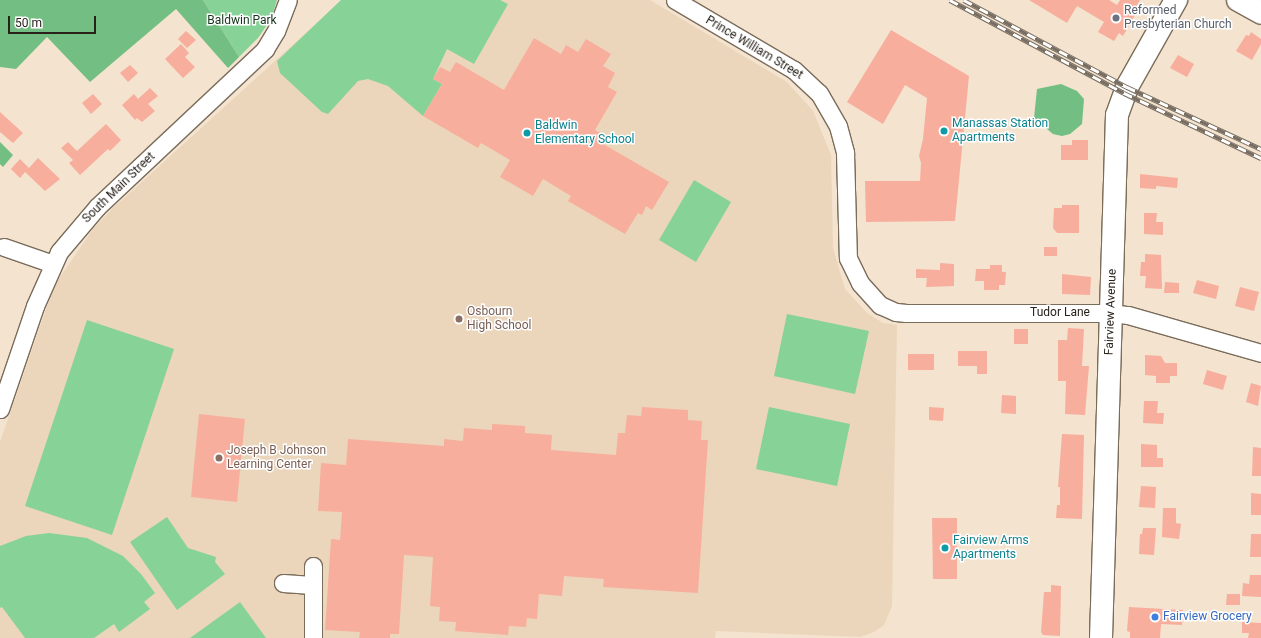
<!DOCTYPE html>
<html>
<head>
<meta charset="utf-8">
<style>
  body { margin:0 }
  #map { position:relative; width:1261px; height:638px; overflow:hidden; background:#f3e3cf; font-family:Roboto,sans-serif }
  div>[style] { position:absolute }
  .built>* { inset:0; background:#ebd6bb }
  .green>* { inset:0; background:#87d296 }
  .forest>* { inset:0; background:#73be82 }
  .building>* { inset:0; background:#f8ae9c }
  .roads { filter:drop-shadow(1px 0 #7a6c5a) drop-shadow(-1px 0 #7a6c5a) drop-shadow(0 1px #7a6c5a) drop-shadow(0 -1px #7a6c5a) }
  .minor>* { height:17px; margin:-8.5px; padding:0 8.5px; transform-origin:8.5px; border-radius:8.5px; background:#fff }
  .major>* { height:22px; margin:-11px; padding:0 11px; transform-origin:11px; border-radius:11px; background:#fff }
  .rail>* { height:4.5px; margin-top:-2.25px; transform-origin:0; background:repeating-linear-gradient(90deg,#fff 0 9px,#776d61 0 18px); box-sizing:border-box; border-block:1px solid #776d61 }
  .dots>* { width:11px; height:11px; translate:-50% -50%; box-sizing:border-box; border:2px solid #fff; border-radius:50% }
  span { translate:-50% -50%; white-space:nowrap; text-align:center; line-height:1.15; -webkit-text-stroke:3px #fff; paint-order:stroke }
  .worship-label { font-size:12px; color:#5b616d }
  .left { translate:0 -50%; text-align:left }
  .park-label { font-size:12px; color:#14341c }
  .street-label { font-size:12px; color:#27211a }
  .culture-label { font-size:12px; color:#0d838f }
  .education-label { font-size:12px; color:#785e54 }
  .shop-label { font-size:12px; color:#366cbe }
  .scale { position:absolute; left:8px; top:16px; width:88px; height:18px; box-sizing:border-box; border:2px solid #27211a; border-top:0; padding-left:5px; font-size:12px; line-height:14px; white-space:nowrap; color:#27211a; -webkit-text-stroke:3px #fff; paint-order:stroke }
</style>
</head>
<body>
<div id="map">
  <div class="built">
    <i style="clip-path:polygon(342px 0,650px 0,787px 82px,813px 111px,831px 155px,833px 248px,845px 289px,867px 313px,883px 323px,897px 325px,892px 606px,884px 625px,874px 632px,860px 637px,716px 631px,715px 638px,0 638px,0 442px,54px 286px,93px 229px,112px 209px)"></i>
  </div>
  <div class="green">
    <i style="clip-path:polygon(203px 0,277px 0,271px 19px,258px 38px,239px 57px)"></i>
    <i style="clip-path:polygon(341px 0,500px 0,508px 4px,474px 64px,447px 49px,433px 79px,442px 84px,423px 116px,388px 86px,368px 79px,358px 81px,328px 114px,322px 112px,280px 73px,277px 61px)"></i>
    <i style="clip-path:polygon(694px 180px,731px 202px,696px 262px,659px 240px)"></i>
    <i style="clip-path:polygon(787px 314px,869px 331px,855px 394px,774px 376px)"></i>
    <i style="clip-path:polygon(87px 320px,174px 349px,112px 535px,25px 506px)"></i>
    <i style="clip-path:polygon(769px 407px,850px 424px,837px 486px,756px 469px)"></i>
    <i style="clip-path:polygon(167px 517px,188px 548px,216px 557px,215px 562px,225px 574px,177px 610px,130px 542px)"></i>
    <i style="clip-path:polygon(49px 533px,87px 538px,123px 556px,141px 574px,155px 593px,144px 602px,150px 609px,119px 632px,114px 624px,94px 638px,25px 638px,2px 607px,0 608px,0 546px,26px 536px)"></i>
    <i style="clip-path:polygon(240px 602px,266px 638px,190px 638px)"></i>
  </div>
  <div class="forest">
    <i style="clip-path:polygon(0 0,203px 0,239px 57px,228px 68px,176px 9px,90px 82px,47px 37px,16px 69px,0 67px)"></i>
    <i style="clip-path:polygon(1061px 84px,1077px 91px,1084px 99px,1082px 124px,1070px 134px,1062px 136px,1053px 134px,1034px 118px,1037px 89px)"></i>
    <i style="clip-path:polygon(0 142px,13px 155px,3px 167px,0 164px)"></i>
  </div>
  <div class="building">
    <i style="clip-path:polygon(1029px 0,1109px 0,1117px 5px,1120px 0,1140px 0,1132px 14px,1135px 15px,1123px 36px,1119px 33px,1114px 41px,1098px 32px,1104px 22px,1077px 6px,1067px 23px)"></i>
    <i style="clip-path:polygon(891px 30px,969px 76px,955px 221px,866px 222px,865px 181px,920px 181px,921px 163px,919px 156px,923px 139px,927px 98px,905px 85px,883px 124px,847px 102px)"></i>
    <i style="clip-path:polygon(186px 31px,196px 40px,187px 48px,178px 39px)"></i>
    <i style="clip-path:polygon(1251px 32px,1261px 39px,1261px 44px,1252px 60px,1236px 51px,1246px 35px,1249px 36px)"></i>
    <i style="clip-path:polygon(534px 38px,561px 54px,566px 45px,578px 52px,586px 39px,611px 54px,603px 66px,615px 73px,608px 87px,617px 92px,595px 130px,607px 137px,603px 144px,669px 182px,652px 210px,646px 206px,642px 215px,638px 213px,625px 234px,568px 201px,571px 196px,543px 179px,533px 196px,500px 177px,510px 160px,481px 143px,478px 148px,423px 116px,442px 84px,433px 79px,440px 67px,450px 72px,456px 62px,504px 90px)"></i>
    <i style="clip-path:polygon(181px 44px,189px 53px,185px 57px,195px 67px,183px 78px,165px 59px)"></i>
    <i style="clip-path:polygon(1178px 55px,1194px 64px,1187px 77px,1170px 68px)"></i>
    <i style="clip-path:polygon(130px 65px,138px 73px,128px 82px,120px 73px)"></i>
    <i style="clip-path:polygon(150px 88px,158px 96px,148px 104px,155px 111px,142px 122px,137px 118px,135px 120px,122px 105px,134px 94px,138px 99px)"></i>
    <i style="clip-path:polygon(93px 94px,102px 104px,91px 114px,82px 103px)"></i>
    <i style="clip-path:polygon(0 112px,23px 133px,13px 143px,0 132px)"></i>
    <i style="clip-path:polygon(106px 124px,121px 140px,110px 151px,108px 149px,80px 175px,69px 163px,73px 160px,61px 148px,68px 142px,77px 151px)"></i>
    <i style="clip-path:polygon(1072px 140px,1088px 140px,1088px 160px,1061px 160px,1061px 145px,1072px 145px)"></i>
    <i style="clip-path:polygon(38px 158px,60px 179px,45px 191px,25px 172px,20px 178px,11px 169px,20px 159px,29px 168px)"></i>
    <i style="clip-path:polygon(1140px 174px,1178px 178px,1177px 188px,1156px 186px,1156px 189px,1140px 188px)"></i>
    <i style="clip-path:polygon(1062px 205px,1079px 205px,1079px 233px,1057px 233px,1053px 228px,1054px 208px,1062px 208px)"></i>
    <i style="clip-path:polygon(1144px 213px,1157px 213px,1156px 222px,1163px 222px,1163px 235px,1144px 234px)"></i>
    <i style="clip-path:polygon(1044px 247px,1057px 247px,1057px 256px,1044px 256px)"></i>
    <i style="clip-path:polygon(1145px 254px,1161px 255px,1162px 289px,1145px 288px,1146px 276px,1140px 276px,1141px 262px,1145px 262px)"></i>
    <i style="clip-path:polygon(940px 263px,954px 264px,954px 286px,926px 287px,927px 278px,916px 278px,916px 269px,940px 270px)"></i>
    <i style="clip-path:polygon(990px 265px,1002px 265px,1002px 272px,1006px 272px,1005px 285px,999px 285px,999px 290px,984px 290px,984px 281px,975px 281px,976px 269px,990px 269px)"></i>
    <i style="clip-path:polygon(1062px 274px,1091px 277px,1090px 295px,1062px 294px)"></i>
    <i style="clip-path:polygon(1197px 280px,1219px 286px,1216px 299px,1193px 293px)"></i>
    <i style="clip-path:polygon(1165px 282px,1179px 283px,1179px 293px,1164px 293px)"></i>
    <i style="clip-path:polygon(1240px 287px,1259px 292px,1254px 311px,1235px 306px)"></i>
    <i style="clip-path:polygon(1068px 328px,1084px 329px,1082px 366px,1089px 366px,1085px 415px,1065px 414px,1066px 381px,1058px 381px,1058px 340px,1067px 340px)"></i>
    <i style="clip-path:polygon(1014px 329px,1028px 329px,1028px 344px,1014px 344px)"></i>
    <i style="clip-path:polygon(958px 351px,987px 351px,987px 374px,977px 374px,977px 366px,958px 366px)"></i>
    <i style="clip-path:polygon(908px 354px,934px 354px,934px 370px,908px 370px)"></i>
    <i style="clip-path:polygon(1145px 355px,1161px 356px,1165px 363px,1177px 363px,1177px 376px,1170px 376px,1170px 383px,1156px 383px,1156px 376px,1145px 375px)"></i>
    <i style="clip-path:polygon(1207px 370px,1227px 376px,1223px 390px,1203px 384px)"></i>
    <i style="clip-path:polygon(1251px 383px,1261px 386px,1258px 406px,1246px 402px)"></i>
    <i style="clip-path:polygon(1002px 395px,1016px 396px,1016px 414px,1001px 413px)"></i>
    <i style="clip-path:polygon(1144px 401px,1158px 401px,1157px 413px,1164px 413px,1163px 424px,1143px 423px)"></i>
    <i style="clip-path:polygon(642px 407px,688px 410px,688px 420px,702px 421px,701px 440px,708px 440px,698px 593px,603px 587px,604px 579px,564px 576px,562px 596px,539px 594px,537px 619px,527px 618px,526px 627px,509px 626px,508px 635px,455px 631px,456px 622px,439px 621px,440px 607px,430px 606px,433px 557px,404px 555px,399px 634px,390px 634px,390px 638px,359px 638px,360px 632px,325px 630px,331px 539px,340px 540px,342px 512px,318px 511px,321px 463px,346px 465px,348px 439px,444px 446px,444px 439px,463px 441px,464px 428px,492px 430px,492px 424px,525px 426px,525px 433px,552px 435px,551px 450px,616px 455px,618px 433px,625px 433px,627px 415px,641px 416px)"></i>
    <i style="clip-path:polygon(929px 407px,944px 408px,943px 421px,929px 420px)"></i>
    <i style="clip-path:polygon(199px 414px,245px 419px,237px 502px,191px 497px)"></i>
    <i style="clip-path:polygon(1062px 434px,1084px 435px,1082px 519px,1056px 518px,1057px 505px,1060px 505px,1060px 487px,1058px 487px)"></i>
    <i style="clip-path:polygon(1141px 444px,1157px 445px,1157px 458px,1163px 458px,1163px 467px,1141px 467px)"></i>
    <i style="clip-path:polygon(1253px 447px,1261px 448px,1261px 476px,1252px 476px)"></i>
    <i style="clip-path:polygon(1141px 486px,1156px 487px,1155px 508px,1139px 507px)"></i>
    <i style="clip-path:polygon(1251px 493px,1261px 494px,1261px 515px,1251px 515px)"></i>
    <i style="clip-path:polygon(1163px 508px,1176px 508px,1176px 523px,1181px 524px,1179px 539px,1162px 537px)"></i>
    <i style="clip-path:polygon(932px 518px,957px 518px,957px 579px,933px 579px)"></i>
    <i style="clip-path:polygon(1143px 528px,1156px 528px,1154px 555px,1139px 554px,1140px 534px,1142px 534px)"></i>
    <i style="clip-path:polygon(1251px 534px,1261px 534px,1261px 557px,1250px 557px)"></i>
    <i style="clip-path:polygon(1250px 575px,1261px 575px,1261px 597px,1242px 596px,1243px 583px,1249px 584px)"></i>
    <i style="clip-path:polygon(1051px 585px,1061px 586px,1060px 636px,1043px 635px,1041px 632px,1044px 592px,1051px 592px)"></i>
    <i style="clip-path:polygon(1227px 594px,1240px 594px,1240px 605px,1226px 605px)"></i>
    <i style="clip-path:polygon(1129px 607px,1183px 610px,1182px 625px,1161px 624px,1160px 638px,1130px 638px,1130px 632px,1127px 631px)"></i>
    <i style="clip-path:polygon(1242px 622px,1261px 623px,1261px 638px,1248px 638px,1249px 633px,1242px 633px)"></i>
  </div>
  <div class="roads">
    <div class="minor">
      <i style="left:675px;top:0;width:138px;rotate:30.5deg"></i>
      <i style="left:794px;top:70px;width:34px;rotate:43deg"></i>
      <i style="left:819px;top:93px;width:38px;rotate:60deg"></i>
      <i style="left:838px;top:126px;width:28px;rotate:75deg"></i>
      <i style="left:845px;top:153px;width:105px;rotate:88.4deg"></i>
      <i style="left:848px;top:258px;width:28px;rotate:64deg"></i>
      <i style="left:860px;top:283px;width:30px;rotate:48deg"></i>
      <i style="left:880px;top:305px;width:17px;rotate:24deg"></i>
      <i style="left:896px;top:312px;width:10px;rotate:6deg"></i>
      <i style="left:906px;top:313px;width:205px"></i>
      <i style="left:1111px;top:313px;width:17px;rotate:7deg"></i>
      <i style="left:1128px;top:315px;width:138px;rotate:15.9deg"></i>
      <i style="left:4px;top:247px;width:52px;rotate:19.1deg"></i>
      <i style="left:0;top:409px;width:109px;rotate:-71.2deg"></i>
      <i style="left:35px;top:306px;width:59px;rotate:-66deg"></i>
      <i style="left:59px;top:252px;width:59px;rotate:-49.8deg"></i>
      <i style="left:97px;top:207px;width:231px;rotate:-43.2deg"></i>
      <i style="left:265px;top:49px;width:21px;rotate:-59deg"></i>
      <i style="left:276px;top:31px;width:33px;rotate:-69deg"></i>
      <i style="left:283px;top:583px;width:29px;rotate:4deg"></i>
      <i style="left:313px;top:638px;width:72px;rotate:-90deg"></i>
    </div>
    <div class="major">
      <i style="left:1238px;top:0;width:26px;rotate:29deg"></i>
      <i style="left:1101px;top:638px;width:523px;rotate:-88.25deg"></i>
      <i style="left:1117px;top:115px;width:30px;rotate:-70deg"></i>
      <i style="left:1127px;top:87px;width:100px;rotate:-60.6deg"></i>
    </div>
  </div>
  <div class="rail">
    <i style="left:950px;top:0;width:197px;rotate:28.1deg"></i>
    <i style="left:1124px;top:93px;width:152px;rotate:25.4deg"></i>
    <i style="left:964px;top:0;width:185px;rotate:28.1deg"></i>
    <i style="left:1127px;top:87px;width:148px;rotate:24.8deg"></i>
  </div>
  <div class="dots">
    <i style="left:1116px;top:18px;background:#6b7280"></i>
    <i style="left:944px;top:131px;background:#0f9aa8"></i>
    <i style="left:527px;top:133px;background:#0f9aa8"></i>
    <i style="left:459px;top:319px;background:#8d6e63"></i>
    <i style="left:219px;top:458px;background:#8d6e63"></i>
    <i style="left:945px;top:548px;background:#0f9aa8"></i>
    <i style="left:1155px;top:617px;background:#3f7fe0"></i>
  </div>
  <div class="worship-label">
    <span class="left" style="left:1124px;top:18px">Reformed<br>Presbyterian Church</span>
  </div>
  <div class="park-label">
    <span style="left:242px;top:21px">Baldwin Park</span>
  </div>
  <div class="street-label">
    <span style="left:754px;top:48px;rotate:31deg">Prince William Street</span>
    <span style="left:119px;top:188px;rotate:-44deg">South Main Street</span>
    <span style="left:1111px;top:312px;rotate:-88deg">Fairview Avenue</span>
    <span style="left:1060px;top:313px">Tudor Lane</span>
  </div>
  <div class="culture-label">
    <span class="left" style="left:952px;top:131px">Manassas Station<br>Apartments</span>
    <span class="left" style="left:535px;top:133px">Baldwin<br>Elementary School</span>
    <span class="left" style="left:953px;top:548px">Fairview Arms<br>Apartments</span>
  </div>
  <div class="education-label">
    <span class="left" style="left:467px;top:319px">Osbourn<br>High School</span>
    <span class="left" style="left:227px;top:458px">Joseph B Johnson<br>Learning Center</span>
  </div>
  <div class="shop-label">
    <span class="left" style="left:1163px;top:617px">Fairview Grocery</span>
  </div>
  <div class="scale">50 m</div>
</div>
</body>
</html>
